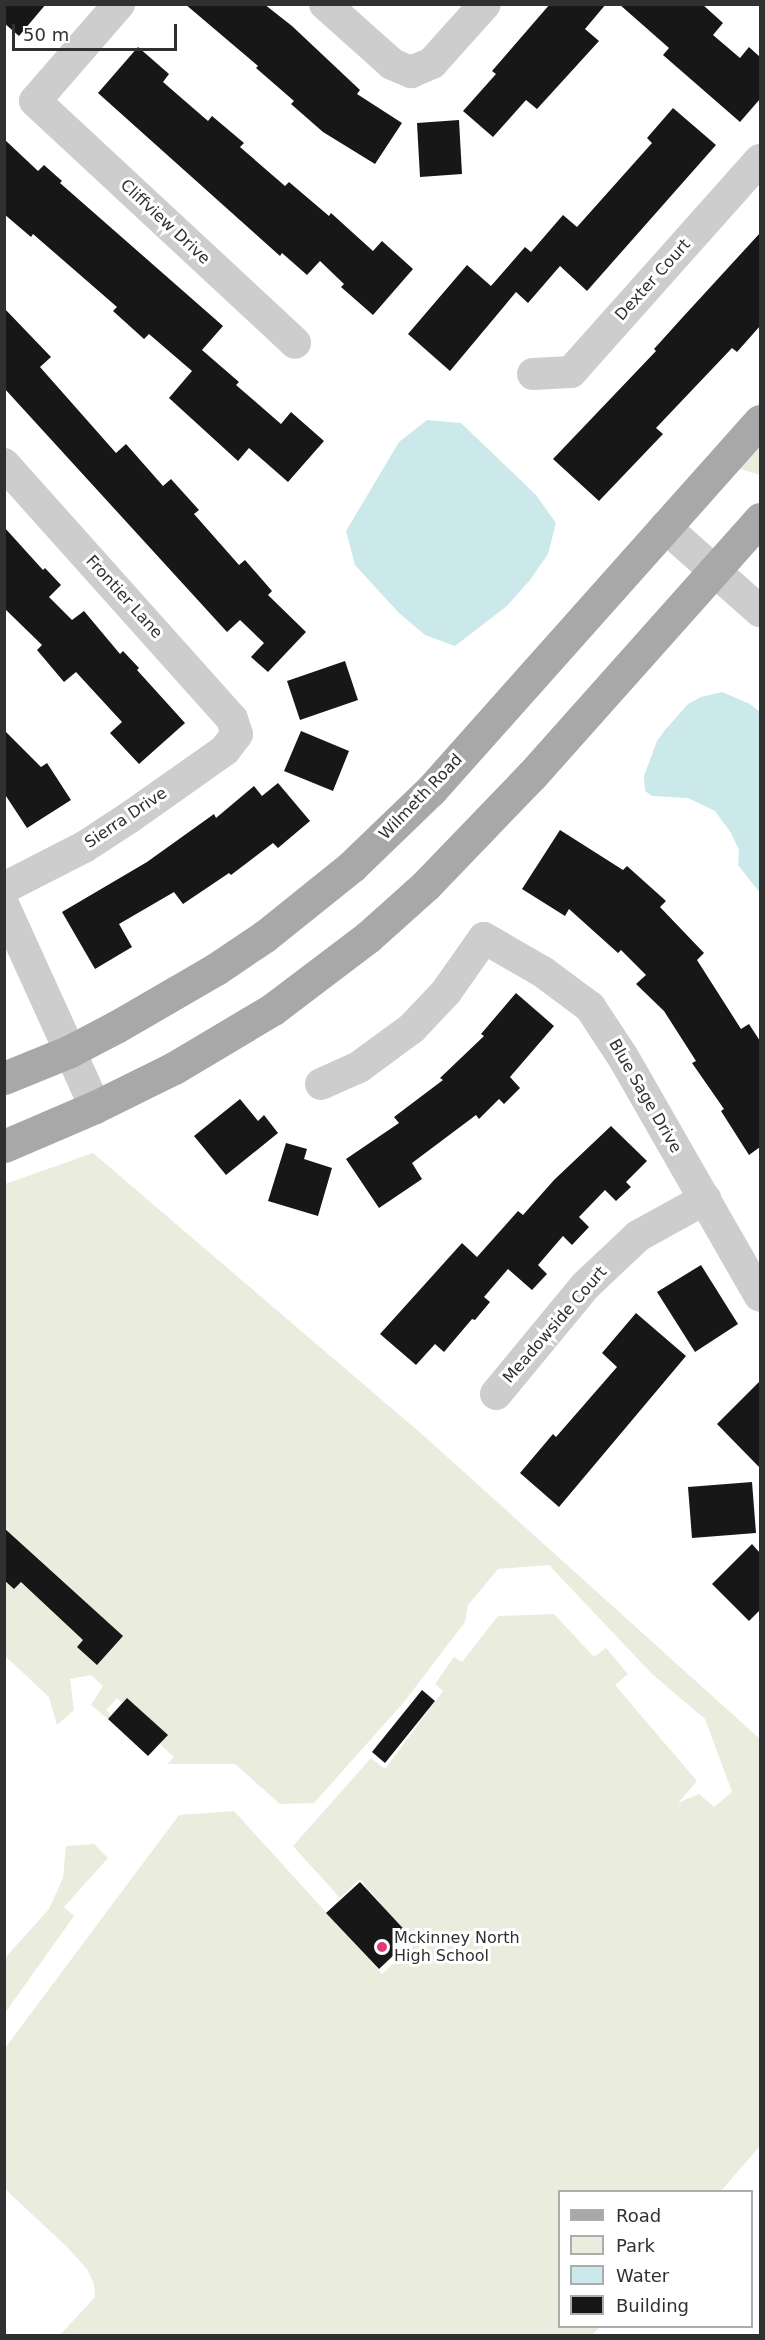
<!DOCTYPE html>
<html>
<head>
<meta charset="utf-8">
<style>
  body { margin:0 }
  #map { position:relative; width:765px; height:2340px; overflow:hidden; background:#fff; font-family:"DejaVu Sans",sans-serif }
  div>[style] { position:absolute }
  .green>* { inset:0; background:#eaecde }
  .water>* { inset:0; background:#cbe9eb }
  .building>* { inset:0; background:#171717 }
  .minor>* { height:32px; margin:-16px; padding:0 16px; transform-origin:16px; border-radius:16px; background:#cdcdcd }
  .major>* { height:33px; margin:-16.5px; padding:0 16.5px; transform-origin:16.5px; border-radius:16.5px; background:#a8a8a8 }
  .dots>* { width:16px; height:16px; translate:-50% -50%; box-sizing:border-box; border:3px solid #fff; border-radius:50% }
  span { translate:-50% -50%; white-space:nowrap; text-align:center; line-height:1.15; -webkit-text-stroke:6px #fff; paint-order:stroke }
  .street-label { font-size:16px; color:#303030 }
  .poi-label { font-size:16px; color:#303030 }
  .left { translate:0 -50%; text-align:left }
  .frame { position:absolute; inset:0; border:6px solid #303030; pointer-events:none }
  .legend { position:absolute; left:558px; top:2190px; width:195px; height:138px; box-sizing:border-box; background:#fff; border:2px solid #acacac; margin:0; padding:8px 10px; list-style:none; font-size:18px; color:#303030 }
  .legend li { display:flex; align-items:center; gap:12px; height:30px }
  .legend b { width:30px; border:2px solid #acacac }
  .scale { position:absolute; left:12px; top:24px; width:165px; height:27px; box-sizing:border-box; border:3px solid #303030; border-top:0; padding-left:8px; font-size:18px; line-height:21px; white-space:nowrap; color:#303030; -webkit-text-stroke:4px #fff; paint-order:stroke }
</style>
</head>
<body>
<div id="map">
  <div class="green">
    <i style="clip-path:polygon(760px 401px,760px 475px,709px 459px)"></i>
    <i style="clip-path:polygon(93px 1153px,424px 1436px,760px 1739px,760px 2146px,721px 2191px,560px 2192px,560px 2326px,600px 2327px,592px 2335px,60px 2335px,95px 2297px,94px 2284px,87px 2269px,67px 2247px,5px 2189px,5px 2048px,179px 1815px,234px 1811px,382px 1974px,414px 1943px,360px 1879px,340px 1898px,293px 1846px,371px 1758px,385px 1769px,443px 1691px,435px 1684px,454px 1657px,462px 1662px,498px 1616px,554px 1614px,594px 1657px,606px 1648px,628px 1674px,615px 1685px,697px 1781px,678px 1803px,699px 1794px,714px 1807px,732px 1792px,705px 1719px,652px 1674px,549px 1565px,498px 1569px,468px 1605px,465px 1622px,404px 1702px,314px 1803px,280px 1804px,235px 1764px,167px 1764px,174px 1757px,160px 1744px,167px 1735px,127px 1698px,122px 1703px,117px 1698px,106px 1710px,111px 1715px,108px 1719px,91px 1705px,103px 1686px,91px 1675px,70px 1679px,74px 1710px,57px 1725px,49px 1697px,5px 1656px,5px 1184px)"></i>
    <i style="clip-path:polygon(94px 1844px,108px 1858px,64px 1907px,74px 1916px,5px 2013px,5px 1958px,49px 1909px,63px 1878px,66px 1846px)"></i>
  </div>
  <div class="water">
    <i style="clip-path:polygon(427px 420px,461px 423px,536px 495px,556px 523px,548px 554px,530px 580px,507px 606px,455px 646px,425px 635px,399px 613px,355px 565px,346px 531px,399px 442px)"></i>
    <i style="clip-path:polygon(722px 692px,750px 704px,760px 712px,760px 893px,738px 865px,739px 850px,731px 833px,715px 811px,688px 798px,652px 796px,645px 791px,644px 776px,657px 741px,665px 730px,688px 704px,701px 697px)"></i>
  </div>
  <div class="building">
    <i style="clip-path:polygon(4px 4px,46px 4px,19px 36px,4px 23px)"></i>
    <i style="clip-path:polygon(185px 4px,264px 4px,292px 26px,360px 90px,357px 94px,402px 123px,375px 164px,323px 132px,291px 104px,294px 101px,256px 68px,258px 66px)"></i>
    <i style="clip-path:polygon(550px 4px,606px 4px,585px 29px,599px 41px,537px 109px,526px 100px,493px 137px,463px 111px,496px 74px,492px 71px)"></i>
    <i style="clip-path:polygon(619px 4px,702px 4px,723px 23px,713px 35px,740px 58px,749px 47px,760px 57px,760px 99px,740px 122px,663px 55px,669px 48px)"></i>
    <i style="clip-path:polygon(138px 47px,169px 74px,163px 82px,208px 121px,212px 116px,244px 143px,240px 147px,285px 186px,289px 182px,329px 216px,331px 213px,373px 251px,382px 241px,413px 269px,373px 315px,341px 287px,344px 284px,320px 261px,307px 275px,282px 253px,280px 256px,98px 93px)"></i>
    <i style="clip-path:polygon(673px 108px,716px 145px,587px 291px,560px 266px,528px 303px,516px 292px,450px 371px,408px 334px,467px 265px,491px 286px,525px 247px,531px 252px,563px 215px,577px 227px,652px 143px,647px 138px)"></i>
    <i style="clip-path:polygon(459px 120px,462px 174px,420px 177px,417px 123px)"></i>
    <i style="clip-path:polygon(4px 139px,38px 171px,44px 165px,62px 181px,60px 183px,223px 326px,202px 350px,239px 382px,236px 385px,281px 424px,291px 412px,324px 441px,288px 482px,249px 448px,238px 461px,169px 398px,192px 371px,149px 334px,144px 339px,113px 311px,117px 307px,33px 234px,31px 237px,4px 214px)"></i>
    <i style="clip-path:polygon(760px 233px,760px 326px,737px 352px,732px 348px,656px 428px,663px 434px,599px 501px,553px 459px,656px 351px,654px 349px,682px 318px)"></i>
    <i style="clip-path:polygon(4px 308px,51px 357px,40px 367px,116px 453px,126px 444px,163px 486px,171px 479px,199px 510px,194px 514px,239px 565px,245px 560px,272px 591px,268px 595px,306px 632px,268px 672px,251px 657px,264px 643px,240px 620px,227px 632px,4px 388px)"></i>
    <i style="clip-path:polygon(4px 527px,43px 570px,45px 568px,61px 585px,49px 597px,72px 620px,84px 611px,120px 654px,123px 651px,139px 668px,137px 670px,185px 723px,139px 764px,110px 733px,122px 722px,76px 672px,64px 682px,37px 650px,42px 645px,4px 608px)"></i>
    <i style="clip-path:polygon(345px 661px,358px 700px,300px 720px,287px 681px)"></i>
    <i style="clip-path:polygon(4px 730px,41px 767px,47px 763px,71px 800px,27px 828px,4px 793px)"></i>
    <i style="clip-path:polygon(301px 731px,349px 751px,333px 791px,284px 771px)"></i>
    <i style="clip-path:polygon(278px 783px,310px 821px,278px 848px,273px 843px,231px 875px,229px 873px,183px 904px,174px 892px,119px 924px,132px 947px,95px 969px,62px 912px,147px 862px,214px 814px,216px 818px,254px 786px,262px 796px)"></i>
    <i style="clip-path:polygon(560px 830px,623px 870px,627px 866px,666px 901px,660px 907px,704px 953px,697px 960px,741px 1029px,749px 1024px,760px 1041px,760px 1147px,749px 1155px,721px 1111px,724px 1109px,692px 1063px,696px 1061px,664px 1011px,636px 984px,646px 975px,621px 950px,618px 953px,569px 909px,565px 916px,522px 889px)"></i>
    <i style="clip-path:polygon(516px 993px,554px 1026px,510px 1077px,520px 1088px,504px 1104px,499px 1099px,479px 1119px,476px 1115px,412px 1163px,422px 1179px,379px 1208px,346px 1159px,399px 1123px,394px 1117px,443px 1080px,440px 1078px,484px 1036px,481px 1034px)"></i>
    <i style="clip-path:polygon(240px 1099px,258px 1121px,264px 1115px,278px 1133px,226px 1175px,194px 1136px)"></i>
    <i style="clip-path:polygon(611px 1126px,647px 1161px,626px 1182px,631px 1187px,616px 1201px,605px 1190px,579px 1217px,589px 1227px,572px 1245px,563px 1236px,538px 1265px,547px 1274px,532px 1290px,508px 1269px,484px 1297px,490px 1302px,475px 1320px,472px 1319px,444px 1352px,435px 1344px,416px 1365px,380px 1334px,462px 1243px,477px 1257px,518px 1211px,523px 1215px,554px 1180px)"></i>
    <i style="clip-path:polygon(286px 1143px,307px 1149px,304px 1159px,332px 1168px,318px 1216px,268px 1201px)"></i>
    <i style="clip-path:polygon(701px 1265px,738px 1324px,695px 1352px,657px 1292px)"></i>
    <i style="clip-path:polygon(636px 1313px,686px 1356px,559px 1507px,520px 1473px,553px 1434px,556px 1437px,617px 1367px,602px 1353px)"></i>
    <i style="clip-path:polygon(760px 1381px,760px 1468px,717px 1424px)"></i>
    <i style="clip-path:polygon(752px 1482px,756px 1533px,692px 1538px,688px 1487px)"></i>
    <i style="clip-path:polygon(4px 1528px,123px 1636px,97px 1665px,77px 1647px,83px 1640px,21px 1582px,14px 1589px,4px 1580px)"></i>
    <i style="clip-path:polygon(752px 1544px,760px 1553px,760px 1610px,749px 1621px,712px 1584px)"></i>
    <i style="clip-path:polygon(422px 1690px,435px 1701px,385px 1763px,372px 1752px)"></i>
    <i style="clip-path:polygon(127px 1698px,168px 1735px,148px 1756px,108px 1719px)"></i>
    <i style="clip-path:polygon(360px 1882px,412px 1938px,379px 1969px,326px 1913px)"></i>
  </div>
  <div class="minor">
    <i style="left:119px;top:4px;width:128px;rotate:130.9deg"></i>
    <i style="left:35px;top:101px;width:355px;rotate:42.9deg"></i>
    <i style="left:325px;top:4px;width:90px;rotate:41.8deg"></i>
    <i style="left:392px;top:64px;width:21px;rotate:23deg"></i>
    <i style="left:411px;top:72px;width:23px;rotate:-23deg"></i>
    <i style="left:432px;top:63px;width:79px;rotate:-48.1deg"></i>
    <i style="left:533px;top:374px;width:38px;rotate:-3deg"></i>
    <i style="left:571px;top:372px;width:284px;rotate:-48.3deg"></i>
    <i style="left:4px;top:464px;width:342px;rotate:48.2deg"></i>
    <i style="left:232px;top:719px;width:16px;rotate:72deg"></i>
    <i style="left:237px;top:734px;width:20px;rotate:127deg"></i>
    <i style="left:225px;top:750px;width:116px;rotate:144.8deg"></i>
    <i style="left:130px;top:817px;width:55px;rotate:146.9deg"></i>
    <i style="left:84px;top:847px;width:90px;rotate:152.9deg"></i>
    <i style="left:665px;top:527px;width:127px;rotate:41.5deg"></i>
    <i style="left:4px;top:906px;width:221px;rotate:65.6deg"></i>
    <i style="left:321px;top:1084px;width:42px;rotate:-24.1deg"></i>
    <i style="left:359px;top:1067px;width:66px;rotate:-36.3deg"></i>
    <i style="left:412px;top:1028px;width:50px;rotate:-46.6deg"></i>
    <i style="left:446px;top:992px;width:66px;rotate:-54.9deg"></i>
    <i style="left:484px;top:938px;width:68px;rotate:30deg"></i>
    <i style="left:543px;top:972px;width:59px;rotate:36.7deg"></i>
    <i style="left:590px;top:1007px;width:60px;rotate:56.6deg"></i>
    <i style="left:623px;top:1057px;width:275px;rotate:60.2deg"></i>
    <i style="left:496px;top:1394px;width:141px;rotate:-50.5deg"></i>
    <i style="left:586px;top:1285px;width:71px;rotate:-43.3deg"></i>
    <i style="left:638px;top:1236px;width:77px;rotate:-28.9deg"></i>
  </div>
  <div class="major">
    <i style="left:4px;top:1078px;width:71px;rotate:-22.2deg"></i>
    <i style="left:70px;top:1051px;width:52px;rotate:-27.6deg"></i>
    <i style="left:116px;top:1027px;width:116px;rotate:-30.1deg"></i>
    <i style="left:216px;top:969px;width:59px;rotate:-34deg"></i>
    <i style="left:265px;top:936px;width:112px;rotate:-38.8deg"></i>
    <i style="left:352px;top:866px;width:110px;rotate:-43.9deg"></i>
    <i style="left:431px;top:790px;width:494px;rotate:-48.3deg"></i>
    <i style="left:4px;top:1146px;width:99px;rotate:-23.2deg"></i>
    <i style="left:95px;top:1107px;width:88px;rotate:-26.3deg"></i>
    <i style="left:174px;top:1068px;width:115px;rotate:-30.8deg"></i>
    <i style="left:273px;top:1009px;width:119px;rotate:-37.2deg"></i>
    <i style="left:368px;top:937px;width:78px;rotate:-41.9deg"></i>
    <i style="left:426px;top:885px;width:153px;rotate:-46.1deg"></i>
    <i style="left:532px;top:775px;width:343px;rotate:-48.3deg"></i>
  </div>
  <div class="dots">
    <i style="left:382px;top:1947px;background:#de3a7a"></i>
  </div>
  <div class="street-label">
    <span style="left:165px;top:222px;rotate:43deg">Cliffview Drive</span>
    <span style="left:653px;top:280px;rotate:-48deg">Dexter Court</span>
    <span style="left:124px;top:597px;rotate:48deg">Frontier Lane</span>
    <span style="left:421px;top:797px;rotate:-46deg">Wilmeth Road</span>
    <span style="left:126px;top:818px;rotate:-34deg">Sierra Drive</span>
    <span style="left:645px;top:1096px;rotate:60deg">Blue Sage Drive</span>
    <span style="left:555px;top:1325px;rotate:-49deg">Meadowside Court</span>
  </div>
  <div class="poi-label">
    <span class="left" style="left:394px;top:1947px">Mckinney North<br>High School</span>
  </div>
  <div class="frame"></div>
  <ul class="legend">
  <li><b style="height:8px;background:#a8a8a8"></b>Road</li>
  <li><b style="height:16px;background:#eaecde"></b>Park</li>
  <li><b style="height:16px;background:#cbe9eb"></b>Water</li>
  <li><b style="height:16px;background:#171717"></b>Building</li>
  </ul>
  <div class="scale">50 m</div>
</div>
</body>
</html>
